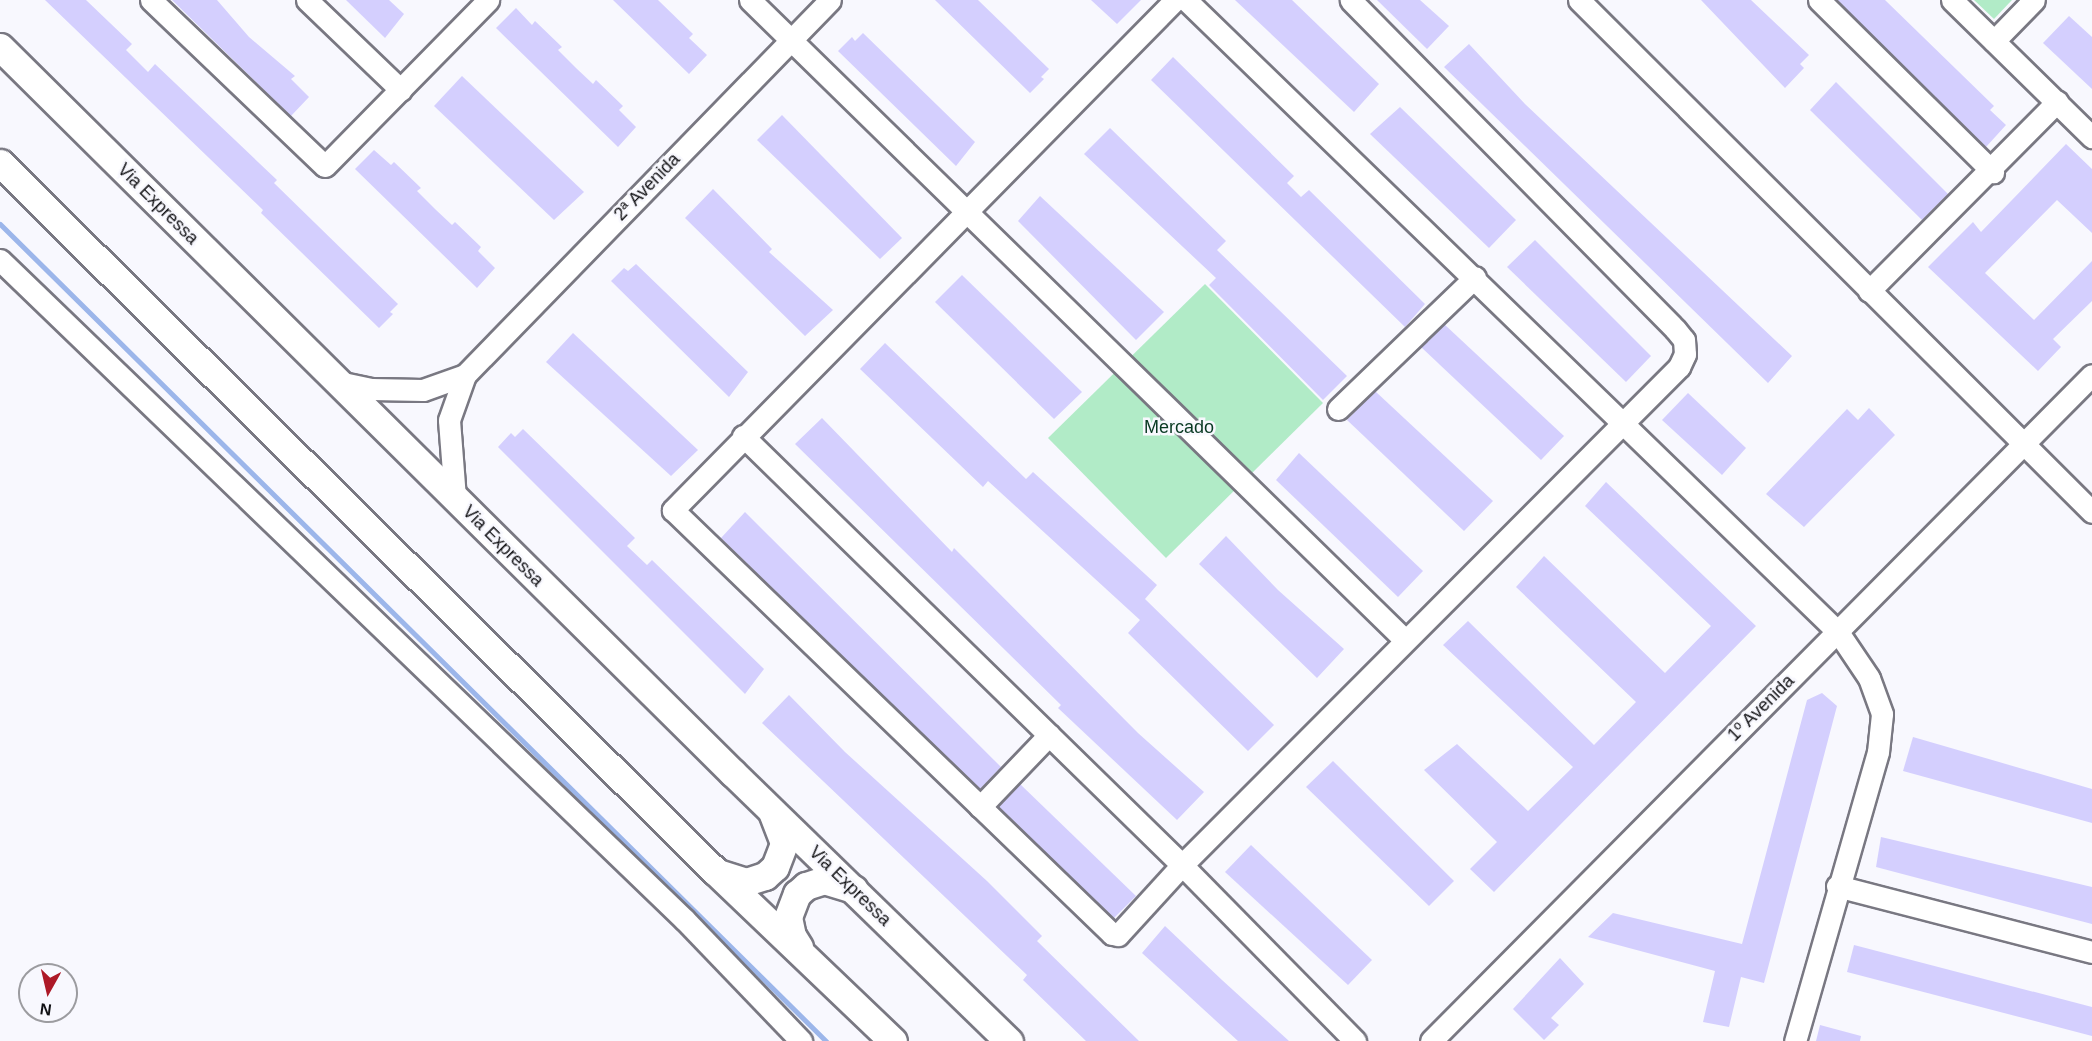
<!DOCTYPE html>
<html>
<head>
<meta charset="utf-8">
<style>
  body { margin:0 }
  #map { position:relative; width:2092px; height:1041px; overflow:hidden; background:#f8f8fe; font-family:Helvetica,sans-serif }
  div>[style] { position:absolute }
  .green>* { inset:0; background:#b1ebc7 }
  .stream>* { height:5px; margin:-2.5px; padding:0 2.5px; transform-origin:2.5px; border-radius:2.5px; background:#9cb6ea }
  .building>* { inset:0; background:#d4cffe }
  .roads { filter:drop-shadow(2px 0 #797882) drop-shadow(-2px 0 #797882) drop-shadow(0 2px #797882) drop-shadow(0 -2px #797882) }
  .minor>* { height:21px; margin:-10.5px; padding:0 10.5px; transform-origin:10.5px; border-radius:10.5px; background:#fff }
  .major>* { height:27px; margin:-13.5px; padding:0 13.5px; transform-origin:13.5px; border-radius:13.5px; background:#fff }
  span { translate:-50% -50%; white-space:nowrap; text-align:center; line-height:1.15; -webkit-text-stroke:5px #f8f8fe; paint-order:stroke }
  .street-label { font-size:18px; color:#111114 }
  .park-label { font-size:18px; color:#083922 }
  .north { position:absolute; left:18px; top:963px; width:60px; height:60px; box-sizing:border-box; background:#f8f8fe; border:2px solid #9c9ca0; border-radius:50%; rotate:188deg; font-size:16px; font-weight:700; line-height:24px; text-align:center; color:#111114 }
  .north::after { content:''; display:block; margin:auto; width:21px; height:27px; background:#ad1927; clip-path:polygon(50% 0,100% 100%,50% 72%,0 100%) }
</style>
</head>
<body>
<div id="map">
  <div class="green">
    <i style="clip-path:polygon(1974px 0,2012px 0,1994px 19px)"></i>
    <i style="clip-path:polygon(1205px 284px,1323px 403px,1166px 558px,1048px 438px)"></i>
  </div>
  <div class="stream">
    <i style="left:0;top:224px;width:1162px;rotate:44.69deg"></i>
  </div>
  <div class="building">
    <i style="clip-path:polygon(45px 0,86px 0,132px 44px,126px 50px,148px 72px,155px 64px,277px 180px,274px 183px,398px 304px,390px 312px,393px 314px,379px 328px,261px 213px,263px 210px)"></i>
    <i style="clip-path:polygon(172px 0,217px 0,249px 37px,295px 76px,291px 79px,309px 97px,291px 116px)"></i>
    <i style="clip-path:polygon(346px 0,389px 0,404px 14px,385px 38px)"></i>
    <i style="clip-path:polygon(613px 0,658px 0,693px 34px,689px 38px,707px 55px,689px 74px)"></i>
    <i style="clip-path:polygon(935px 0,978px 0,1049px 69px,1041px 77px,1044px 79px,1030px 93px)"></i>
    <i style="clip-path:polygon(1091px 0,1141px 0,1117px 24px)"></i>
    <i style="clip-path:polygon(1235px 0,1292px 0,1379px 84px,1354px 112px)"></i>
    <i style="clip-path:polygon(1377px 0,1420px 0,1449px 26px,1427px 49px)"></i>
    <i style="clip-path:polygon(1701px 0,1751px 0,1809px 55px,1800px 64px,1804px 68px,1785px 88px)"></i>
    <i style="clip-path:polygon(1837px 0,1885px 0,1994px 106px,1990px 110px,2006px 125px,1986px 147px)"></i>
    <i style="clip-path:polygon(516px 8px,532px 25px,535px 21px,562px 47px,558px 50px,576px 68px,593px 84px,596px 80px,623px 106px,619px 110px,636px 127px,618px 147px,496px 28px)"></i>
    <i style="clip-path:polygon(2069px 16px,2092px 37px,2092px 89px,2043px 43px)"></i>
    <i style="clip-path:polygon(863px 33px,975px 142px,956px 166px,838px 51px,852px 37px,855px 41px)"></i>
    <i style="clip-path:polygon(1469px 44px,1525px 104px,1792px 356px,1768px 383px,1444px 67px)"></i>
    <i style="clip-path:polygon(1173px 57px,1294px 176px,1287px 183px,1301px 197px,1309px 190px,1425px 304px,1405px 327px,1151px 80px)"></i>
    <i style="clip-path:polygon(462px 76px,584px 192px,554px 220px,434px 106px)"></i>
    <i style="clip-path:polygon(1836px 82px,1948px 194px,1922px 220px,1810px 110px)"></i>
    <i style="clip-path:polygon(1400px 107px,1516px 220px,1489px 248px,1370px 134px)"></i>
    <i style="clip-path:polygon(782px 115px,902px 238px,880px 259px,757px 140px)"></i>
    <i style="clip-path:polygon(1110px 128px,1226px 241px,1217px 250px,1347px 376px,1323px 400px,1209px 285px,1216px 278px,1084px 154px)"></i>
    <i style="clip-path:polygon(2066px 144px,2092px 169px,2092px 233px,2057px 200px,1985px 273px,2034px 320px,2092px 261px,2092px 301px,2053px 339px,2061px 347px,2038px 371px,1928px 267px,1973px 222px,1981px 232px)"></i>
    <i style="clip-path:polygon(374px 150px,391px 165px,394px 162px,421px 188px,417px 191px,435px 209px,452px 225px,455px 222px,481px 247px,478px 251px,495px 268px,477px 288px,355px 169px)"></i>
    <i style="clip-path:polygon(713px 189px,772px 249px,769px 252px,833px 310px,805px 336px,685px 218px)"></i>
    <i style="clip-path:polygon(1040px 196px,1164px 312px,1136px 340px,1018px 221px)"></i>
    <i style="clip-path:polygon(1535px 240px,1651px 356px,1626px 382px,1507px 267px)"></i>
    <i style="clip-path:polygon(636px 264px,748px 372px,729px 397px,611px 281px,624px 268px,628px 271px)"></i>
    <i style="clip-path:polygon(962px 275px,1082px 392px,1054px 419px,935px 302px)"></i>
    <i style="clip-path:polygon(1444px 324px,1564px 436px,1541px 460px,1421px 347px)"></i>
    <i style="clip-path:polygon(573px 333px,698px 450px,671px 476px,546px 362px)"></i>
    <i style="clip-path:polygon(885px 343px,1026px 479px,1033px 472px,1157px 585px,1145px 599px,1274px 725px,1248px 751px,1128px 633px,1140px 620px,988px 481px,983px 487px,860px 369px)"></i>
    <i style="clip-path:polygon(1375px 391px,1493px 501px,1464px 531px,1347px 420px)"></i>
    <i style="clip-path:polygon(1688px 393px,1746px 448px,1722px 475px,1662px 420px)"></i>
    <i style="clip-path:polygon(1869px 408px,1895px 435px,1804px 527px,1766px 494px,1847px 409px,1858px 420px)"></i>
    <i style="clip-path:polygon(822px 418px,952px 552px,954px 548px,1138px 733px,1204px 792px,1177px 820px,1058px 708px,1061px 705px,795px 444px)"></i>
    <i style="clip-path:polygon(523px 429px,635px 538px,627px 546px,647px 565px,652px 560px,764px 669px,745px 694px,498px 447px,511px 433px,515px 437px)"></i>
    <i style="clip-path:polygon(1299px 453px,1423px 571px,1398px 597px,1276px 480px)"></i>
    <i style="clip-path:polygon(1606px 482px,1756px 626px,1494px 892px,1470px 869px,1497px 842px,1424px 770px,1457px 744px,1528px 811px,1573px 767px,1443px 645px,1468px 621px,1594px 745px,1636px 702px,1516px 587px,1544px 556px,1665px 673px,1711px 626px,1585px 506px)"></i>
    <i style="clip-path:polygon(745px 512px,1001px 767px,980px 789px,721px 538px)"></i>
    <i style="clip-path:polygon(1226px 536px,1278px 590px,1344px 649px,1317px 678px,1199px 564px)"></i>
    <i style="clip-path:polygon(1822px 693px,1837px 706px,1764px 983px,1741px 977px,1729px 1027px,1703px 1022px,1715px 971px,1588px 937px,1613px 913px,1742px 944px,1807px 700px)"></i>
    <i style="clip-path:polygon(789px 695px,845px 752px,987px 881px,1042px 936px,1037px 941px,1139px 1041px,1086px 1041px,1023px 980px,1027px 975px,762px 723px)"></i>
    <i style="clip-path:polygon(1913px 737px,2092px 789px,2092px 823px,1903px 771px)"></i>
    <i style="clip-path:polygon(1333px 761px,1454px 881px,1429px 906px,1306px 787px)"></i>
    <i style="clip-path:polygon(1020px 784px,1136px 896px,1114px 918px,998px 806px)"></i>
    <i style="clip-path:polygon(1881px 837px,2092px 887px,2092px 924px,1876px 867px)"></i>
    <i style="clip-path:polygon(1251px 845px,1372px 960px,1348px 985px,1225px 872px)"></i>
    <i style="clip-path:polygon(1165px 926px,1222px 980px,1289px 1041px,1238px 1041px,1142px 953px)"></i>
    <i style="clip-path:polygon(1854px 945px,2092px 1007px,2092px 1036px,1847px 972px)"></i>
    <i style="clip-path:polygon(1560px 958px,1584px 984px,1551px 1018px,1559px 1025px,1544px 1040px,1513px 1009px)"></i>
    <i style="clip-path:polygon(1820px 1025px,1861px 1036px,1860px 1041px,1816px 1041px)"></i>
  </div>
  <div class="roads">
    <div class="minor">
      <i style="left:151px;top:0;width:240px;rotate:43.7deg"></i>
      <i style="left:325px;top:166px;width:233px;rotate:-45.5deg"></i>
      <i style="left:307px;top:0;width:130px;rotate:43.8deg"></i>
      <i style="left:750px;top:0;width:916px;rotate:44.34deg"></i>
      <i style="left:1175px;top:0;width:716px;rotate:134.55deg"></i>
      <i style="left:673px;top:510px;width:610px;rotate:44deg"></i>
      <i style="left:1112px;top:934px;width:6px;rotate:9deg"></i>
      <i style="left:1118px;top:935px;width:95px;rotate:-47.6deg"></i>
      <i style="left:1182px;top:865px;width:704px;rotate:-45.06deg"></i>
      <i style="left:1679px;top:367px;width:14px;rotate:-65deg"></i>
      <i style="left:1685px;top:354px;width:14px;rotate:-94deg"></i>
      <i style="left:1684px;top:340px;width:14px;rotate:-129deg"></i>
      <i style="left:1675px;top:329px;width:462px;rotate:-134.6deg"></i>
      <i style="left:1186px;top:0;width:908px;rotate:44.11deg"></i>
      <i style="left:1838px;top:632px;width:55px;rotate:56deg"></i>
      <i style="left:1869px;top:678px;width:38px;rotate:70deg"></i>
      <i style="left:1882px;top:714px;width:38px;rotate:96deg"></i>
      <i style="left:1878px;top:752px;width:301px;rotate:106deg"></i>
      <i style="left:1579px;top:0;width:725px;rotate:44.94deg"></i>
      <i style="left:1819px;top:0;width:245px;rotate:44.7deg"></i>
      <i style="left:1952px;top:0;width:196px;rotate:44.4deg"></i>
      <i style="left:1994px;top:41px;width:57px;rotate:-45.7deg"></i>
      <i style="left:0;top:260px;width:951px;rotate:43.94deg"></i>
      <i style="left:685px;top:920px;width:168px;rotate:46.2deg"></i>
      <i style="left:1869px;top:291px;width:267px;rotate:-45.2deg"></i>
      <i style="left:338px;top:382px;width:34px;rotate:12deg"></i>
      <i style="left:371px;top:389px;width:52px;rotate:1.1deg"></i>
      <i style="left:423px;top:390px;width:45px;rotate:-19.7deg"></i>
      <i style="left:1338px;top:409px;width:190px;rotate:-43.9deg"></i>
      <i style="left:743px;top:436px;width:614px;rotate:44.34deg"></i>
      <i style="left:1182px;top:865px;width:247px;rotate:45.5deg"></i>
      <i style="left:455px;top:498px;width:78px;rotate:-94.4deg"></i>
      <i style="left:449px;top:420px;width:48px;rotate:-70.4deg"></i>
      <i style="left:465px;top:375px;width:523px;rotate:-45.77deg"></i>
      <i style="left:980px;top:807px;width:100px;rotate:-46.2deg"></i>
      <i style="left:1837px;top:886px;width:263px;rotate:14.5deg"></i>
      <i style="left:1431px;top:1041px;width:938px;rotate:-45.22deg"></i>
    </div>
    <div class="major">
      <i style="left:0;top:47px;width:1032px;rotate:44.73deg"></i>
      <i style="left:733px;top:773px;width:385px;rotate:44.2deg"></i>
      <i style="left:0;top:163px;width:1006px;rotate:44.72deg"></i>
      <i style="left:715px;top:871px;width:246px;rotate:43.7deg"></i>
      <i style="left:718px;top:873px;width:29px;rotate:18deg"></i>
      <i style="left:746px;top:882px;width:20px;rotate:-18deg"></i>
      <i style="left:765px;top:876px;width:13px;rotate:-42deg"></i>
      <i style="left:775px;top:867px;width:26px;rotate:-69deg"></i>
      <i style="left:784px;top:843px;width:31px;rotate:-111deg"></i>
      <i style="left:799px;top:947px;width:13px;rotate:-122deg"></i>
      <i style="left:792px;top:936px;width:19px;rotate:-102deg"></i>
      <i style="left:788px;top:917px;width:25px;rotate:-69deg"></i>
      <i style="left:797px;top:894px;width:12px;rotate:-42deg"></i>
      <i style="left:806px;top:886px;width:19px;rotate:-18deg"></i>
      <i style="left:824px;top:880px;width:31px;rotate:17deg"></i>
    </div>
  </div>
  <div class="street-label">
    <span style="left:647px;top:187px;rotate:-46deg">2ª Avenida</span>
    <span style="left:158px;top:204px;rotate:45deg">Via Expressa</span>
    <span style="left:503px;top:546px;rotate:45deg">Via Expressa</span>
    <span style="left:1761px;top:708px;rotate:-45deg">1º Avenida</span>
    <span style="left:850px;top:886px;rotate:44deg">Via Expressa</span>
  </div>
  <div class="park-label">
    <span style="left:1179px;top:427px">Mercado</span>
  </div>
  <div class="north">N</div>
</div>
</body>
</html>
